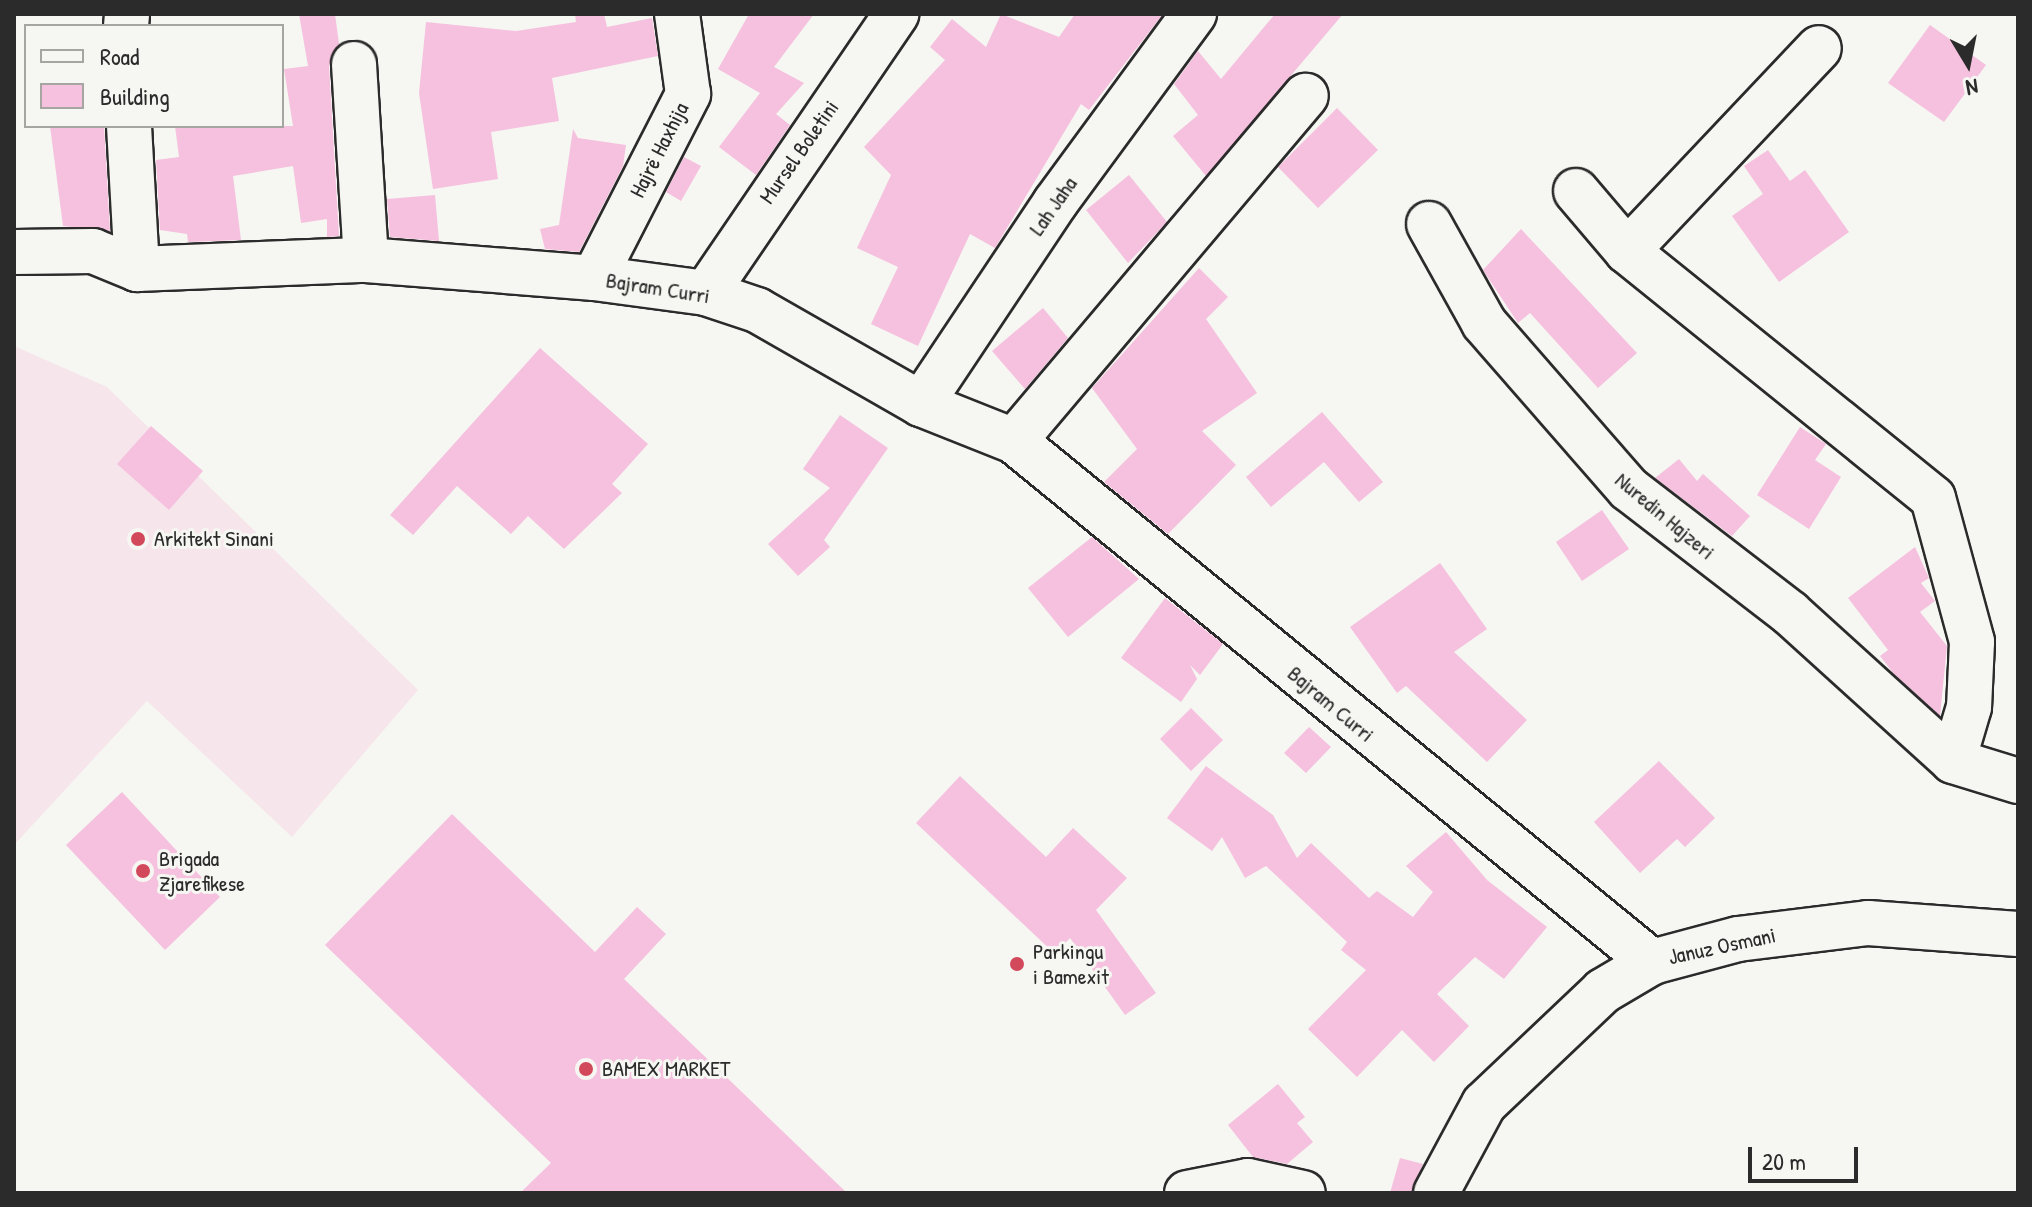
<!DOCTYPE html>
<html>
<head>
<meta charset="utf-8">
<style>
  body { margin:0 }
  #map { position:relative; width:2032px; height:1207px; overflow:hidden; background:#f6f6f2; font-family:"Patrick Hand",sans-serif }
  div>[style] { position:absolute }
  .built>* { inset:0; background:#f6e6ec }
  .building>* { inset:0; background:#f5c1de }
  .roads { filter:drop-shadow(2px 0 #2b2b2b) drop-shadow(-2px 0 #2b2b2b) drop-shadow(0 2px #2b2b2b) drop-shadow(0 -2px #2b2b2b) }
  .minor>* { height:44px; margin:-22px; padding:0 22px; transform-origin:22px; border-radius:22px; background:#f6f6f2 }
  .dots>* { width:22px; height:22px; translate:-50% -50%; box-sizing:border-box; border:4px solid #f6f6f2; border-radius:50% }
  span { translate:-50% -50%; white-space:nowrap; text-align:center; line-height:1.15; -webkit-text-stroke:6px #f6f6f2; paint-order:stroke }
  .street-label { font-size:22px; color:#2b2b2b }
  .poi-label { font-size:22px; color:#2b2b2b }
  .left { translate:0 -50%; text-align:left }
  .frame { position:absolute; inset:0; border:16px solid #2b2b2b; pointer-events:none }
  .legend { position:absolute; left:24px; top:24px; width:260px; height:104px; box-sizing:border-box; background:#f6f6f2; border:2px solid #a5a5a2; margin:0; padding:10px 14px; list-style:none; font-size:24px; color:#2b2b2b }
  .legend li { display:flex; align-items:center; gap:16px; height:40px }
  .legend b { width:40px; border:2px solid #a5a5a2 }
  .north { position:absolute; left:1928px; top:24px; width:80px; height:80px; -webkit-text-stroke:6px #f6f6f2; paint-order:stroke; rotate:170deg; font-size:22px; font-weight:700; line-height:32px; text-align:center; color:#2b2b2b }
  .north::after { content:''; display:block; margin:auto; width:28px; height:36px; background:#2b2b2b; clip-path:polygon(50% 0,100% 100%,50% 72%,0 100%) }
  .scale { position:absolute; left:1748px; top:1147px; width:110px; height:36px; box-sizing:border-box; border:4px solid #2b2b2b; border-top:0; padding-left:10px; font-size:24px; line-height:28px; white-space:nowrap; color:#2b2b2b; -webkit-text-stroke:6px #f6f6f2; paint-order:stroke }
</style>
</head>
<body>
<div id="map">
  <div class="built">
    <i style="clip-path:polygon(14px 346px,107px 387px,418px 690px,292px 837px,147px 701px,14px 845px)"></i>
  </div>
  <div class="building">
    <i style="clip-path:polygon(299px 14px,335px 14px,339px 44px,329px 66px,339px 236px,327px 237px,327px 219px,301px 223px,293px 166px,233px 176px,241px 240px,188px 242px,187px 234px,160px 230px,156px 160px,179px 157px,175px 126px,293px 126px,284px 69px,308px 66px)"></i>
    <i style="clip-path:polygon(575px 14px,604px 14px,607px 27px,652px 18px,658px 56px,552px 78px,559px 121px,491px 132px,498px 179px,433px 189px,419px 93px,426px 22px,516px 31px,576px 22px)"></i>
    <i style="clip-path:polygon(749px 14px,814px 14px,774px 67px,804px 83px,776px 114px,790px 125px,756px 175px,719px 147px,760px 93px,718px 69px)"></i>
    <i style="clip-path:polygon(1001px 14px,1059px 37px,1075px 14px,1163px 14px,1089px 110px,1081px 104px,995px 248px,970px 234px,918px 346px,871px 324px,898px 267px,857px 248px,891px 175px,864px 147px,945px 60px,930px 47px,952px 19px,986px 47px)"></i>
    <i style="clip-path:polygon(1275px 14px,1343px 14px,1206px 176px,1173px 136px,1198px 115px,1174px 84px,1198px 51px,1221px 79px)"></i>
    <i style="clip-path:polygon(1930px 25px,1986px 65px,1944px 122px,1888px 83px)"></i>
    <i style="clip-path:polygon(1337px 108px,1378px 150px,1318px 208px,1278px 167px)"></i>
    <i style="clip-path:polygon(50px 126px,104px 126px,110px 231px,63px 226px)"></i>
    <i style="clip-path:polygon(573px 129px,578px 138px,626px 145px,623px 166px,579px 252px,545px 249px,540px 229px,559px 225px)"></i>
    <i style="clip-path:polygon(1768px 150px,1790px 181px,1805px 170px,1849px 232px,1779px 282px,1732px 216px,1763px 194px,1744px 166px)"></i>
    <i style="clip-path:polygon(684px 157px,701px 166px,681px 201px,666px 192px)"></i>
    <i style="clip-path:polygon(1129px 175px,1167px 222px,1128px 263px,1086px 210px)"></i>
    <i style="clip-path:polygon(435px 195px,439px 241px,390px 237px,387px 199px)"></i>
    <i style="clip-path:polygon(1521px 229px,1637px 353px,1598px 388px,1530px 313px,1518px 323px,1483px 270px)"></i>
    <i style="clip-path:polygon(1199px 268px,1228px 297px,1206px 319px,1257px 393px,1202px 431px,1236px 465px,1168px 534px,1104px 482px,1137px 449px,1092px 388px)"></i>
    <i style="clip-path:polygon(1043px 308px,1068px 338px,1025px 389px,992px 351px)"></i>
    <i style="clip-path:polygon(540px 348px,648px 444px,612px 484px,622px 493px,564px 549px,528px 516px,511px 534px,457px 486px,413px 535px,390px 515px)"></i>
    <i style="clip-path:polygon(1322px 412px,1383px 482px,1359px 502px,1324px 462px,1271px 507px,1246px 477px)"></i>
    <i style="clip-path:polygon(840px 415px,888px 448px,824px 540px,830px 547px,798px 576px,768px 544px,830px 488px,803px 469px)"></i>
    <i style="clip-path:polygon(151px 426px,203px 471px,169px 510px,117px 464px)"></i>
    <i style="clip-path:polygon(1800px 427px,1826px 444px,1815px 460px,1841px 477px,1809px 529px,1757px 495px)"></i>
    <i style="clip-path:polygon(1679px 459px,1697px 481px,1703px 474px,1750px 516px,1732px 536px,1655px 478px)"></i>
    <i style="clip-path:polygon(1602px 510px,1629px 549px,1582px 581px,1556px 542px)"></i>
    <i style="clip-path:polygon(1092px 537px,1139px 579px,1068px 637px,1028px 588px)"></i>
    <i style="clip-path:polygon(1915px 547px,1929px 578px,1921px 583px,1935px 601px,1920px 612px,1947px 646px,1940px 716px,1894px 674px,1880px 656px,1888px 650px,1848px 598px)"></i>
    <i style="clip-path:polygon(1440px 563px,1487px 629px,1454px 652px,1527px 720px,1487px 762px,1406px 686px,1397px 693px,1350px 627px)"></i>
    <i style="clip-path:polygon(1165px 598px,1223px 644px,1200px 675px,1190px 665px,1197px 679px,1181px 702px,1121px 658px)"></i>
    <i style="clip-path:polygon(1191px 708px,1223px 740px,1191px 771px,1160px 739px)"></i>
    <i style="clip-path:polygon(1309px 727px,1331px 747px,1306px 773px,1284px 753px)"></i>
    <i style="clip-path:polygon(1659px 761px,1715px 818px,1685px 847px,1677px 839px,1640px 873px,1594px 822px)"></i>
    <i style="clip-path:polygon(1206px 766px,1273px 815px,1297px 858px,1311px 843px,1369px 898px,1377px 891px,1413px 917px,1433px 892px,1406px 866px,1446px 832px,1487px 880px,1547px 927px,1504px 979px,1475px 957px,1437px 994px,1469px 1026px,1434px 1062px,1402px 1030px,1357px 1077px,1308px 1029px,1366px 970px,1341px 950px,1347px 942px,1266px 866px,1245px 878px,1222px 837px,1212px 851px,1167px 818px)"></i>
    <i style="clip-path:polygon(960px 776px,1046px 857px,1073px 828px,1127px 878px,1096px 910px,1156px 993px,1125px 1015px,1070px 938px,1055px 954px,916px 823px)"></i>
    <i style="clip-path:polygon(122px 792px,220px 897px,165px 950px,66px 845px)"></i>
    <i style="clip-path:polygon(452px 814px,595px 952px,637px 907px,666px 934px,624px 979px,847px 1193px,520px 1193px,551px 1163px,325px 945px)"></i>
    <i style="clip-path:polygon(1278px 1084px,1305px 1117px,1297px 1123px,1313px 1142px,1287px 1164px,1253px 1157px,1228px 1125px)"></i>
    <i style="clip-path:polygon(1400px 1158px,1423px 1164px,1411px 1193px,1390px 1193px)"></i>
  </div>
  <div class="roads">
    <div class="minor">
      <i style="left:126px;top:26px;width:12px;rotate:-85deg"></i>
      <i style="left:354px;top:64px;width:196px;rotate:86.5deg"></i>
      <i style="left:129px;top:126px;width:143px;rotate:86.8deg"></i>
      <i style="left:1576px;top:191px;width:79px;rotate:49.6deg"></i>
      <i style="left:1627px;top:251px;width:393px;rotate:38.9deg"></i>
      <i style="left:1933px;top:498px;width:149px;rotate:74.8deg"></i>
      <i style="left:1972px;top:642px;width:65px;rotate:92.6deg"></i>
      <i style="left:1969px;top:707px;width:56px;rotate:106.5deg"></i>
      <i style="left:1953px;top:761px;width:68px;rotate:17.1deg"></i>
      <i style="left:1429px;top:224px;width:113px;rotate:60.9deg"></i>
      <i style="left:1484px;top:323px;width:220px;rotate:48.9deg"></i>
      <i style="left:1629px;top:489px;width:203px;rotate:37.6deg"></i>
      <i style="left:1790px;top:613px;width:220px;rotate:42.2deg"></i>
      <i style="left:1627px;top:251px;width:279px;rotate:-46.6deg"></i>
      <i style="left:14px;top:252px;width:79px;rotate:-0.7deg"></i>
      <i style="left:93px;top:251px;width:48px;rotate:22.2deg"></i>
      <i style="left:137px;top:269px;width:229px;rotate:-2.3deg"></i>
      <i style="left:366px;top:260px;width:229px;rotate:4.5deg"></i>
      <i style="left:594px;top:278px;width:113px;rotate:7.6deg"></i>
      <i style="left:706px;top:293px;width:54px;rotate:18.4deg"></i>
      <i style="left:757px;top:310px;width:189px;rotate:29.8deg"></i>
      <i style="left:921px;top:404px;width:100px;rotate:21.7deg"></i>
      <i style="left:1014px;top:441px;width:824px;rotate:39.24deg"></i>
      <i style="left:594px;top:278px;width:207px;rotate:-62.9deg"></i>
      <i style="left:688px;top:94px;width:81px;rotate:-97.8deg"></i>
      <i style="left:706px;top:293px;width:338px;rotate:-55.7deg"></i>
      <i style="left:921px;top:404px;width:242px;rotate:-56.3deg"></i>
      <i style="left:1055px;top:203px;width:235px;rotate:-53.7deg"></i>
      <i style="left:1014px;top:441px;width:452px;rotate:-49.8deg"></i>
      <i style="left:1187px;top:1193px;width:62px;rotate:-11.1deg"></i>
      <i style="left:1248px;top:1181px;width:56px;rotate:12.3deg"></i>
      <i style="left:1436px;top:1193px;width:101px;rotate:-61.7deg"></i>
      <i style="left:1484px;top:1104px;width:164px;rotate:-43.5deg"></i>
      <i style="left:1603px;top:991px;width:57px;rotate:-30.6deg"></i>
      <i style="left:1652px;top:962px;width:89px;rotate:-15deg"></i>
      <i style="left:1738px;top:939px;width:131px;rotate:-7deg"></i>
      <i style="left:1868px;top:923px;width:150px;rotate:4.2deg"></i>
    </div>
  </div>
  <div class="dots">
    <i style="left:138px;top:539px;background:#d1495b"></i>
    <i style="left:143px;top:871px;background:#d1495b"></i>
    <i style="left:1017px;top:964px;background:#d1495b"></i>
    <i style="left:586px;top:1069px;background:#d1495b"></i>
  </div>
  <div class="street-label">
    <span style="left:659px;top:150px;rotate:-63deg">Hajrë Haxhija</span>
    <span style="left:799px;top:152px;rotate:-55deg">Mursel Boletini</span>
    <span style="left:1053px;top:206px;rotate:-55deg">Lah Jaha</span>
    <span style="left:658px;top:288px;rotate:9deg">Bajram Curri</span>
    <span style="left:1665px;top:516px;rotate:40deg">Nuredin Hajzeri</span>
    <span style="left:1331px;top:704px;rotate:40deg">Bajram Curri</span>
    <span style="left:1722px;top:946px;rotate:-12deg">Januz Osmani</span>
  </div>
  <div class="poi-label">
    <span class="left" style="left:154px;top:539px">Arkitekt Sinani</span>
    <span class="left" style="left:159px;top:871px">Brigada<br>Zjarefikese</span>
    <span class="left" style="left:1033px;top:964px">Parkingu<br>i Bamexit</span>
    <span class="left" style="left:602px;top:1069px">BAMEX MARKET</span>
  </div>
  <div class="frame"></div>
  <ul class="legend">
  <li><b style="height:10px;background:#f6f6f2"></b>Road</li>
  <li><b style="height:22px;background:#f5c1de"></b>Building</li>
  </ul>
  <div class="north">N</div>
  <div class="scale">20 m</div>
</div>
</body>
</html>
